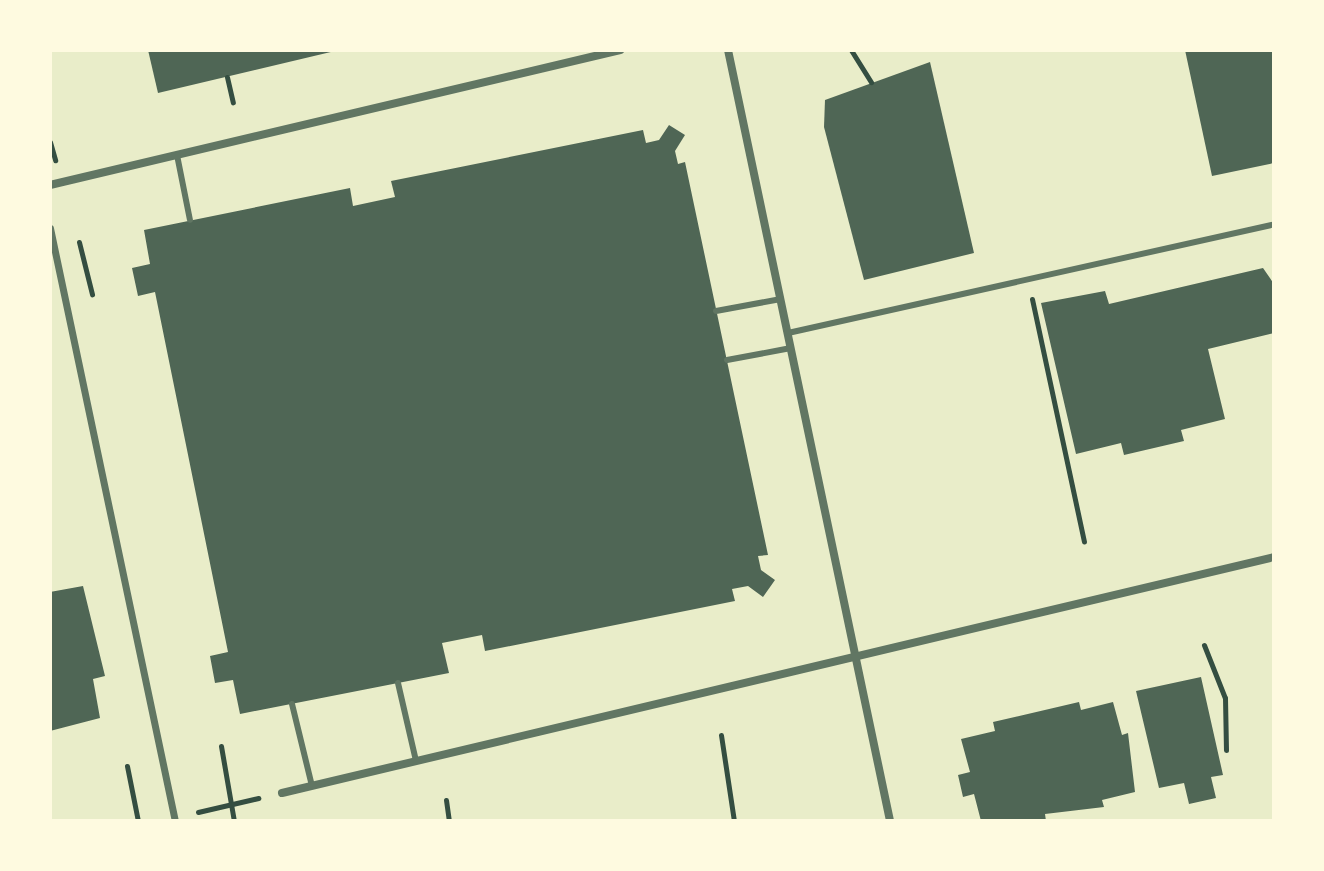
<!DOCTYPE html>
<html>
<head>
<meta charset="utf-8">
<style>
  body { margin:0 }
  #map { position:relative; width:1324px; height:871px; overflow:hidden; background:#e9edc9; font-family:"Source Sans 3",sans-serif }
  div>[style] { position:absolute }
  .building>* { inset:0; background:#4f6655 }
  .path>* { height:5px; margin:-2.5px; padding:0 2.5px; transform-origin:2.5px; border-radius:2.5px; background:#344e41 }
  .service>* { height:6px; margin:-3px; padding:0 3px; transform-origin:3px; border-radius:3px; background:#617663 }
  .pedestrian>* { height:7px; margin:-3.5px; padding:0 3.5px; transform-origin:3.5px; border-radius:3.5px; background:#617663 }
  .minor>* { height:8px; margin:-4px; padding:0 4px; transform-origin:4px; border-radius:4px; background:#617663 }
  span { translate:-50% -50%; white-space:nowrap; text-align:center; line-height:1.15; -webkit-text-stroke:6px #fefae0; paint-order:stroke }
  .frame { position:absolute; inset:0; border:52px solid #fefae0; pointer-events:none }
</style>
</head>
<body>
<div id="map">
  <div class="building">
    <i style="clip-path:polygon(148px 50px,335px 50px,335px 51px,158px 93px)"></i>
    <i style="clip-path:polygon(1185px 50px,1274px 50px,1274px 163px,1212px 176px)"></i>
    <i style="clip-path:polygon(930px 62px,974px 253px,864px 280px,824px 127px,825px 100px)"></i>
    <i style="clip-path:polygon(669px 125px,685px 135px,675px 151px,678px 164px,685px 162px,768px 555px,758px 556px,761px 570px,775px 580px,763px 597px,748px 586px,732px 589px,735px 601px,485px 651px,482px 635px,442px 643px,449px 673px,240px 714px,233px 680px,215px 683px,210px 656px,228px 652px,155px 292px,138px 296px,132px 268px,150px 264px,144px 230px,350px 188px,353px 206px,395px 197px,391px 181px,643px 130px,646px 143px,659px 140px)"></i>
    <i style="clip-path:polygon(1263px 268px,1274px 284px,1274px 333px,1208px 349px,1225px 419px,1181px 430px,1184px 441px,1124px 455px,1121px 443px,1076px 454px,1041px 303px,1105px 291px,1109px 304px)"></i>
    <i style="clip-path:polygon(83px 586px,105px 676px,93px 679px,100px 718px,50px 731px,50px 592px)"></i>
    <i style="clip-path:polygon(1201px 677px,1223px 775px,1211px 777px,1216px 798px,1189px 804px,1184px 783px,1159px 788px,1136px 691px)"></i>
    <i style="clip-path:polygon(1079px 702px,1081px 710px,1113px 702px,1122px 735px,1128px 733px,1135px 792px,1102px 800px,1104px 807px,1045px 814px,1046px 821px,981px 821px,974px 794px,963px 797px,958px 775px,970px 772px,961px 739px,995px 731px,993px 722px)"></i>
  </div>
  <div class="path">
    <i style="left:851px;top:50px;width:38px;rotate:58deg"></i>
    <i style="left:227px;top:77px;width:26px;rotate:77deg"></i>
    <i style="left:50px;top:142px;width:19px;rotate:74deg"></i>
    <i style="left:79px;top:242px;width:54px;rotate:76deg"></i>
    <i style="left:1032px;top:299px;width:248px;rotate:77.9deg"></i>
    <i style="left:1204px;top:645px;width:57px;rotate:68.4deg"></i>
    <i style="left:1225px;top:698px;width:52px;rotate:88.9deg"></i>
    <i style="left:721px;top:735px;width:87px;rotate:81.4deg"></i>
    <i style="left:221px;top:746px;width:76px;rotate:80.2deg"></i>
    <i style="left:127px;top:766px;width:56px;rotate:78.7deg"></i>
    <i style="left:446px;top:800px;width:21px;rotate:82deg"></i>
    <i style="left:198px;top:812px;width:62px;rotate:-13.1deg"></i>
  </div>
  <div class="service">
    <i style="left:177px;top:155px;width:66px;rotate:78.7deg"></i>
    <i style="left:716px;top:311px;width:66px;rotate:-10.5deg"></i>
    <i style="left:788px;top:333px;width:498px;rotate:-12.6deg"></i>
    <i style="left:727px;top:360px;width:65px;rotate:-10.6deg"></i>
    <i style="left:398px;top:683px;width:80px;rotate:77deg"></i>
    <i style="left:292px;top:704px;width:84px;rotate:76.3deg"></i>
  </div>
  <div class="pedestrian">
    <i style="left:50px;top:228px;width:606px;rotate:78.1deg"></i>
  </div>
  <div class="minor">
    <i style="left:728px;top:50px;width:788px;rotate:78.13deg"></i>
    <i style="left:50px;top:185px;width:586px;rotate:-13.32deg"></i>
    <i style="left:282px;top:793px;width:1020px;rotate:-13.38deg"></i>
  </div>
  <div class="frame"></div>
</div>
</body>
</html>
